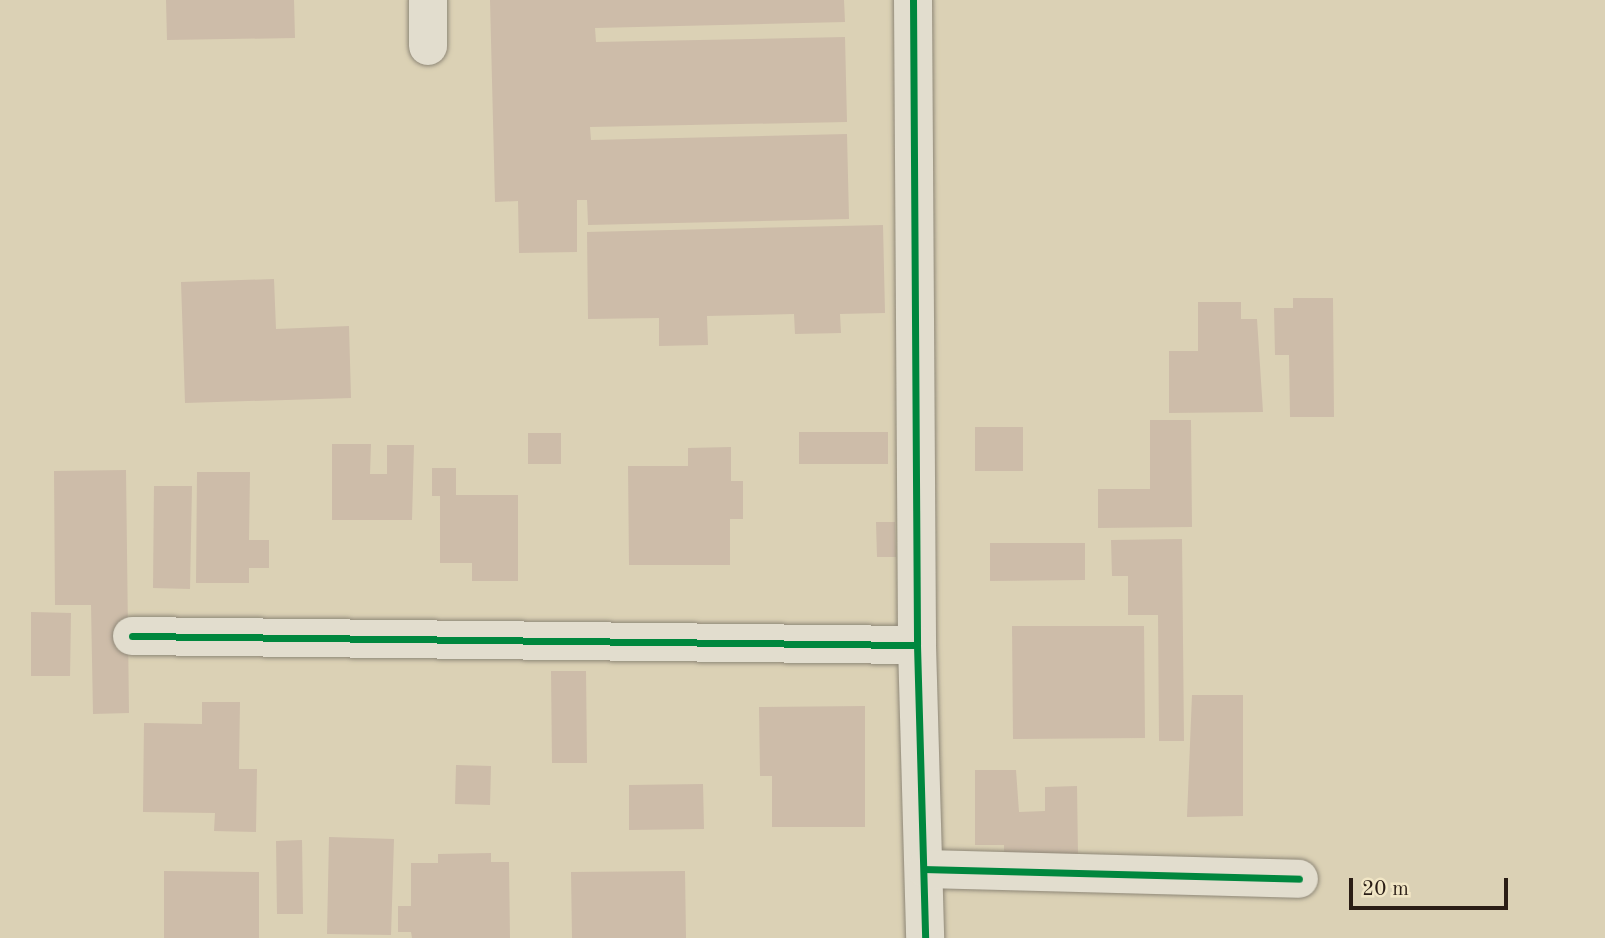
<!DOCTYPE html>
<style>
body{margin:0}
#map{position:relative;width:1605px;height:938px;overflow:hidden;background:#dbd1b5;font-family:"Old Standard TT",serif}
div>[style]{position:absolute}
.building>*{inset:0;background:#cdbca9}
.roads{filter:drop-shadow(0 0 2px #8e8777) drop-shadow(0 0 2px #8e8777)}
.minor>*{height:38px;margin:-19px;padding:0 19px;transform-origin:19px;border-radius:19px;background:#e2ddce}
.cycleway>*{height:7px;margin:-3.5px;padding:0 3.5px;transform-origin:3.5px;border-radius:3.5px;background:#00873e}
span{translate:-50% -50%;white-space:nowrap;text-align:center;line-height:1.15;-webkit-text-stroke:6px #f1e6c5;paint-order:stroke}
.scale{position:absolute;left:1349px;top:878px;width:159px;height:32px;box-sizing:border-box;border:4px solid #2a1d15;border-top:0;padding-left:9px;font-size:21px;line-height:24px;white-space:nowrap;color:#2a1d15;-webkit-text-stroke:5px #f1e6c5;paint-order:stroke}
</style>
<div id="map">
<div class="building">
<div style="clip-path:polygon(166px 0,294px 0,295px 38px,167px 40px)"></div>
<div style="clip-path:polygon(490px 0,844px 0,845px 22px,595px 28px,596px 42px,845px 37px,847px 122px,590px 127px,591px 140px,847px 134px,849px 219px,588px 225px,587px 200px,577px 200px,577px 252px,519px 253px,518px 201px,495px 202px)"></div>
<div style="clip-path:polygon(883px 225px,885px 313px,840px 314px,841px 333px,795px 334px,794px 314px,707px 316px,708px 345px,659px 346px,659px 318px,588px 319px,587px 232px)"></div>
<div style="clip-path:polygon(274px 279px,276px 329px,349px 326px,351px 398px,185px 403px,181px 282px)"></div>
<div style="clip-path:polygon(1293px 298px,1333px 298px,1334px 417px,1290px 417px,1289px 355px,1275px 355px,1274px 308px,1293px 308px)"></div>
<div style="clip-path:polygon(1198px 302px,1241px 302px,1241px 319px,1257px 319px,1263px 412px,1169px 413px,1169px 351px,1198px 351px)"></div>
<div style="clip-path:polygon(1150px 420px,1191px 420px,1192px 527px,1098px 528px,1098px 489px,1150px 489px)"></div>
<div style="clip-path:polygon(975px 427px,1023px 427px,1023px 471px,975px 471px)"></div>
<div style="clip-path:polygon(799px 432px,888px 432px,888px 464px,799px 464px)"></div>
<div style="clip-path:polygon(528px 433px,561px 433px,561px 464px,528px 464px)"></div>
<div style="clip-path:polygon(332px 444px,371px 444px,370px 474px,387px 474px,387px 445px,414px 445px,412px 520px,332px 520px)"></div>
<div style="clip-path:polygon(731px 447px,731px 481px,743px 481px,743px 519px,730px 519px,730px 565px,629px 565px,628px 466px,688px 466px,688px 448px)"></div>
<div style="clip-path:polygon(432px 468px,456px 468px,456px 495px,518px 495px,518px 581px,472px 581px,472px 563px,440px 563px,440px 496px,432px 496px)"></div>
<div style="clip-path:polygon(126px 470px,129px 713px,93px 714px,91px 605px,55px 605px,54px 471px)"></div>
<div style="clip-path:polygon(197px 472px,250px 472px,249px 540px,269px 540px,269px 568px,249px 568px,249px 583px,196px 583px)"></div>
<div style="clip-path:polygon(154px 486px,192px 486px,190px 589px,153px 588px)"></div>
<div style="clip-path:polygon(876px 522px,895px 522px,896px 557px,877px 557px)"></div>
<div style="clip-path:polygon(1182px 539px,1184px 741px,1159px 741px,1158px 615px,1128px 615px,1128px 576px,1112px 576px,1111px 540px)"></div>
<div style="clip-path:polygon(990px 543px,1085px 543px,1085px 580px,990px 581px)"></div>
<div style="clip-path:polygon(31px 612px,71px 613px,70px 676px,31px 676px)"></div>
<div style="clip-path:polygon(1012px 626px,1144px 626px,1145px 738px,1013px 739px)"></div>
<div style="clip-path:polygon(551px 671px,586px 671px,587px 763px,552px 763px)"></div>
<div style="clip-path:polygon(1192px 695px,1243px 695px,1243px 816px,1187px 817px)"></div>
<div style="clip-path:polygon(202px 702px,240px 702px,239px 769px,257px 769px,256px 832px,214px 831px,215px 813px,143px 812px,144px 723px,202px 724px)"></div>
<div style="clip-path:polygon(865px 706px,865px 827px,772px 827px,772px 776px,760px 776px,759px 707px)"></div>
<div style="clip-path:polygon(456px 765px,491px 766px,490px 805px,455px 804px)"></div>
<div style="clip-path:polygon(975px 770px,1016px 770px,1019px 812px,1045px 811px,1045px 787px,1077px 786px,1078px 855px,1004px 856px,1004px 845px,975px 845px)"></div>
<div style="clip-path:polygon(703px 784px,704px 829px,629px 830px,629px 785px)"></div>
<div style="clip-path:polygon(329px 837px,394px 839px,391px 935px,327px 934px)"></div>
<div style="clip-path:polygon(302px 840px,303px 914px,277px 914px,276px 841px)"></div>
<div style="clip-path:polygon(491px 853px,491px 862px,509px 862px,510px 938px,412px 938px,411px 932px,398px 932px,398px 906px,411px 906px,411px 863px,438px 863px,438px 854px)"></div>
<div style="clip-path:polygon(164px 871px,259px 872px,259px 938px,164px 938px)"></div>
<div style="clip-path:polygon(685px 871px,686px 938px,572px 938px,571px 872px)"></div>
</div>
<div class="roads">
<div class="minor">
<div style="left:428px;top:0;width:46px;rotate:90deg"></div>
<div style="left:913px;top:0;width:645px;rotate:89.64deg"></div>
<div style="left:917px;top:645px;width:293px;rotate:88.4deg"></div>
<div style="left:132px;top:636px;width:785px;rotate:0.66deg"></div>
<div style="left:926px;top:869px;width:373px;rotate:1.5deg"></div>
</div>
</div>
<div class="cycleway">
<div style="left:913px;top:0;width:645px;rotate:89.64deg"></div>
<div style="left:917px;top:645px;width:293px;rotate:88.4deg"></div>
<div style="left:132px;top:636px;width:785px;rotate:0.66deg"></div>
<div style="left:926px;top:869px;width:373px;rotate:1.5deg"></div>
</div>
<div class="scale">20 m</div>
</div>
